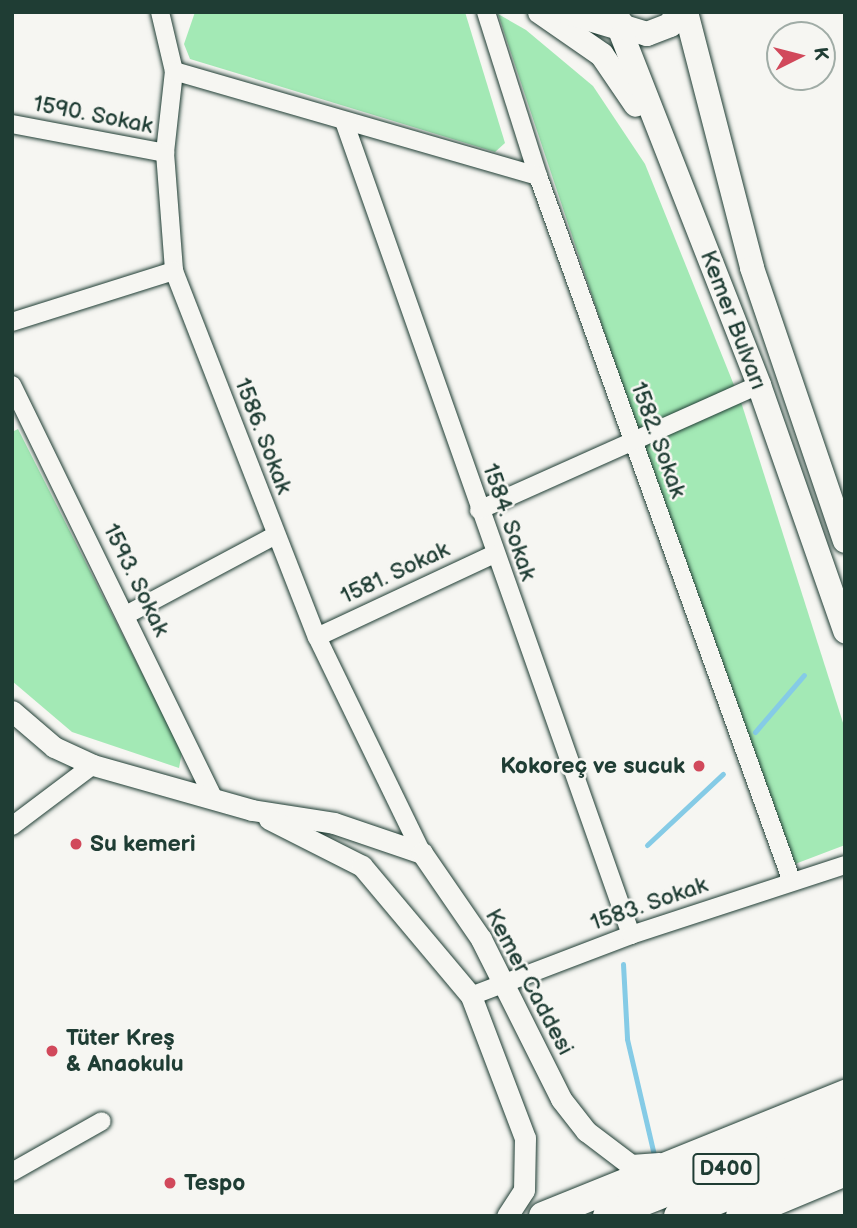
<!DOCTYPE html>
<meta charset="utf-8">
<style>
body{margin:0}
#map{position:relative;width:857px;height:1228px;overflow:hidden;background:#f6f6f2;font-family:"Balsamiq Sans",sans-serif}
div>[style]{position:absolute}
.green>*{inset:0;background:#a3e9b5}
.stream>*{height:5px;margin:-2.5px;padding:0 2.5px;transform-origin:2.5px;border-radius:2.5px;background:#85cbe6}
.roads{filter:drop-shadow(0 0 2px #1f3d34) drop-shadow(0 0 2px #1f3d34)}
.minor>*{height:18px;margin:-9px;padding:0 9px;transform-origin:9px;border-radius:9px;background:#f6f6f2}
.tertiary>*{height:21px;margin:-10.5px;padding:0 10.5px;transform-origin:10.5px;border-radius:10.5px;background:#f6f6f2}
.secondary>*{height:24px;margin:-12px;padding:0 12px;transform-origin:12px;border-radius:12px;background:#f6f6f2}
.trunk>*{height:28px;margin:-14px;padding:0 14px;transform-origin:14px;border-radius:14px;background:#f6f6f2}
.dots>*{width:19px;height:19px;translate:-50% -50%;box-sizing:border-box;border:4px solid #f6f6f2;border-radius:50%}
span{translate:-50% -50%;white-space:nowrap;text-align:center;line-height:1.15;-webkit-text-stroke:5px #f6f6f2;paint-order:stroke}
.shield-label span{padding:2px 5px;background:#f6f6f2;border:2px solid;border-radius:5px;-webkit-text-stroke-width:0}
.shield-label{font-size:21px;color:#1f3d34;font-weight:700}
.street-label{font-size:23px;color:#1f3d34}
.poi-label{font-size:23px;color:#1f3d34;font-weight:700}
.right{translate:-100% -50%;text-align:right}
.left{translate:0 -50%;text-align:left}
.frame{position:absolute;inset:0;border:14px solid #1f3d34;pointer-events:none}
.north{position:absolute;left:766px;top:21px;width:70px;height:70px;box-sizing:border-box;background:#f6f6f2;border:2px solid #a0aca6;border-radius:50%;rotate:84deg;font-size:19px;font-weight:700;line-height:28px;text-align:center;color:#1f3d34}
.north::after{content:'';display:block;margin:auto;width:24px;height:32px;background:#d1495b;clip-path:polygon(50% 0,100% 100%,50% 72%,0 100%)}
</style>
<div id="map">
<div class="green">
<div style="clip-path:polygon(195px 12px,465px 12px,505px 143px,495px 152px,190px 59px,184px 44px)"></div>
<div style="clip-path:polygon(498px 14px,526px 30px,593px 86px,645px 164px,742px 405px,845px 729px,845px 845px,795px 864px,639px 436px)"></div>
<div style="clip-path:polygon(18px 429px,182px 752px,179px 768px,72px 732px,12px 681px,12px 432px)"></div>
</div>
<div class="stream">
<div style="left:755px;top:732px;width:75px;rotate:-49.3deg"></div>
<div style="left:647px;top:845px;width:104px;rotate:-43.1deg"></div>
<div style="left:623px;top:964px;width:75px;rotate:86.9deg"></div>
<div style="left:627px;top:1039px;width:119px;rotate:76.9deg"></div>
</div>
<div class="roads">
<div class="minor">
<div style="left:160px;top:12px;width:61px;rotate:76.7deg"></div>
<div style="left:174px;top:71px;width:82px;rotate:96.3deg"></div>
<div style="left:165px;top:153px;width:118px;rotate:85.6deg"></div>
<div style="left:174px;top:271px;width:393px;rotate:68.7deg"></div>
<div style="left:317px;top:637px;width:240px;rotate:64.1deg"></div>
<div style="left:486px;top:12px;width:172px;rotate:72.4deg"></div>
<div style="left:538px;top:176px;width:750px;rotate:70.21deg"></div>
<div style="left:174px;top:71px;width:379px;rotate:16.1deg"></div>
<div style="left:12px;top:124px;width:156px;rotate:10.7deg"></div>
<div style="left:345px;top:124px;width:860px;rotate:70.57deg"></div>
<div style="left:12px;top:322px;width:170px;rotate:-17.5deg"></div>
<div style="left:12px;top:385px;width:459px;rotate:64deg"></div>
<div style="left:479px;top:510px;width:307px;rotate:-24.1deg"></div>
<div style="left:126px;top:615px;width:168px;rotate:-28.1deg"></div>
<div style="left:317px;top:637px;width:195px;rotate:-25.1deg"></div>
<div style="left:12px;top:826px;width:101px;rotate:-37deg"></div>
<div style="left:471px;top:996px;width:171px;rotate:-20.9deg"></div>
<div style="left:631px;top:935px;width:225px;rotate:-18.1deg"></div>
<div style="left:12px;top:1172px;width:103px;rotate:-29.5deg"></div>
</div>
<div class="tertiary">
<div style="left:12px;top:711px;width:55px;rotate:40.6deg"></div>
<div style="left:54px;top:747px;width:43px;rotate:24.8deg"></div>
<div style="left:93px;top:765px;width:165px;rotate:15.8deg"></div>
<div style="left:252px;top:810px;width:83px;rotate:9deg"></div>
<div style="left:334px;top:823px;width:93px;rotate:18.8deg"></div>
<div style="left:422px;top:853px;width:104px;rotate:55.5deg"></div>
<div style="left:481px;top:939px;width:179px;rotate:63.4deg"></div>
<div style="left:561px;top:1099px;width:41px;rotate:52deg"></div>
<div style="left:586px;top:1131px;width:56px;rotate:37.1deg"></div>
<div style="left:631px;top:1165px;width:28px;rotate:-4deg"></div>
<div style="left:269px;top:819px;width:104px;rotate:26.8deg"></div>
<div style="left:362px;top:866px;width:170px;rotate:50deg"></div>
<div style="left:471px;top:996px;width:152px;rotate:69.2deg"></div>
<div style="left:525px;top:1138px;width:52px;rotate:91.1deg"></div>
<div style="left:524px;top:1190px;width:31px;rotate:123deg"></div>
</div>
<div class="secondary">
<div style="left:540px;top:12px;width:75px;rotate:34.7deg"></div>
<div style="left:602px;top:55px;width:60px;rotate:55.8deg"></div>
<div style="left:566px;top:12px;width:66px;rotate:16.8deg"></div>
<div style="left:613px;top:12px;width:401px;rotate:68.6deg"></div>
<div style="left:759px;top:385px;width:261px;rotate:70.7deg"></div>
<div style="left:613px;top:12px;width:19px;rotate:54deg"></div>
<div style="left:624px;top:27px;width:24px;rotate:17deg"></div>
<div style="left:647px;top:34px;width:25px;rotate:-21deg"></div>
<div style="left:670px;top:25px;width:15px;rotate:-58deg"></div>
<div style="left:686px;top:12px;width:264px;rotate:75.5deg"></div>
<div style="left:752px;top:268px;width:288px;rotate:71.2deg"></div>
</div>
<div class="trunk">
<div style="left:543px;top:1216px;width:326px;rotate:-22deg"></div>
<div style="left:607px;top:1216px;width:256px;rotate:-21.6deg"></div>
<div style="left:678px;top:1216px;width:180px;rotate:-21.6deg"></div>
<div style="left:740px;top:1216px;width:114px;rotate:-22.7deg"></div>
</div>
</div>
<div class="dots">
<div style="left:699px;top:766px;background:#d1495b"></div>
<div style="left:76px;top:844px;background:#d1495b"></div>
<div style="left:52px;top:1051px;background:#d1495b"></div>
<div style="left:170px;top:1183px;background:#d1495b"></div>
</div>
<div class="shield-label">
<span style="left:726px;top:1169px">D400</span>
</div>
<div class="street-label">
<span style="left:93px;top:115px;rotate:11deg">1590. Sokak</span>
<span style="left:733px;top:320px;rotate:69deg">Kemer Bulvarı</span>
<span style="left:263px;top:436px;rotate:69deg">1586. Sokak</span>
<span style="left:658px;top:440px;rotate:70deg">1582. Sokak</span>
<span style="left:509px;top:522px;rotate:71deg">1584. Sokak</span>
<span style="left:395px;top:573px;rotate:-25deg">1581. Sokak</span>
<span style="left:136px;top:580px;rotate:64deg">1593. Sokak</span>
<span style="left:649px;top:904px;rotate:-19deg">1583. Sokak</span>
<span style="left:529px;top:982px;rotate:62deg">Kemer Caddesi</span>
</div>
<div class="poi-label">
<span class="right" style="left:685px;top:766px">Kokoreç ve sucuk</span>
<span class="left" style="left:90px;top:844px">Su kemeri</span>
<span class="left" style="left:66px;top:1051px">Tüter Kreş<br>&amp; Anaokulu</span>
<span class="left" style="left:184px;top:1183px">Tespo</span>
</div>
<div class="frame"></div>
<div class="north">K</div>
</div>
